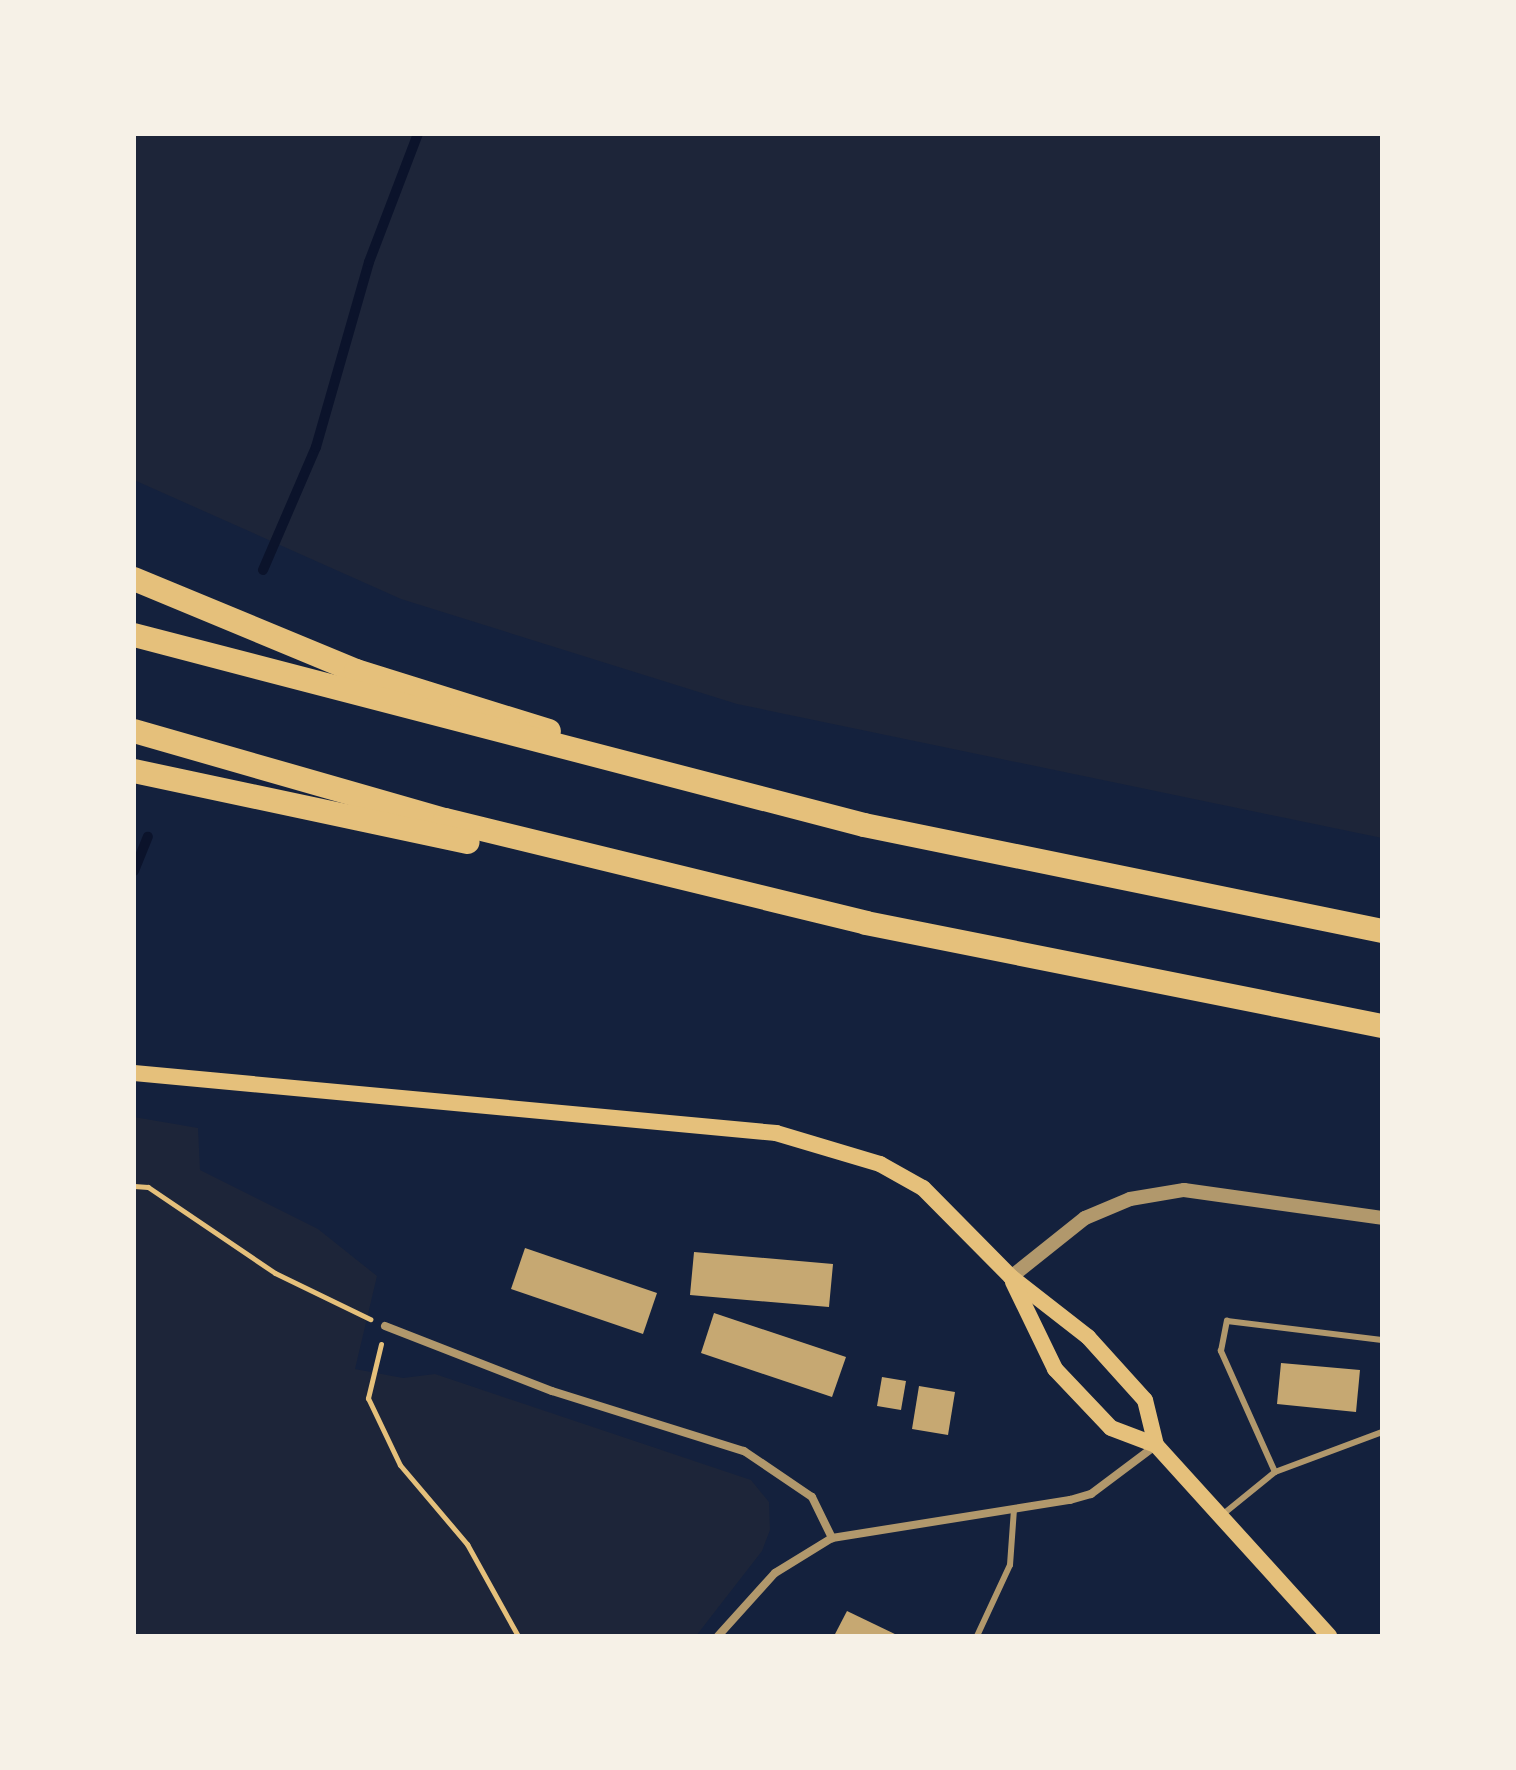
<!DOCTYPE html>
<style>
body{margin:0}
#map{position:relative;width:1516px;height:1770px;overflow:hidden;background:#14213d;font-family:"Nunito Sans",sans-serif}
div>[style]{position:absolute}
.green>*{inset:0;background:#1d2539}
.stream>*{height:10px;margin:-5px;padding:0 5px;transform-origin:5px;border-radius:5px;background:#0b132b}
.building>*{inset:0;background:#c6a872}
.path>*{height:5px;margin:-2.5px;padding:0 2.5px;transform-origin:2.5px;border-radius:2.5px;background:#e5c07b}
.service>*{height:6px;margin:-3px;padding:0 3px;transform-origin:3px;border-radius:3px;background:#b1986c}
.minor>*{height:8px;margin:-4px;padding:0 4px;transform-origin:4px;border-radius:4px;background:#b1986c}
.tertiary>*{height:14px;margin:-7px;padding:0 7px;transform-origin:7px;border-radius:7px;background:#b1986c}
.secondary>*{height:16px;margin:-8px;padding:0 8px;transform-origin:8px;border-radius:8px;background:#e5c07b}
.motorway>*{height:24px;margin:-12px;padding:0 12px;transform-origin:12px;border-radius:12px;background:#e5c07b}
span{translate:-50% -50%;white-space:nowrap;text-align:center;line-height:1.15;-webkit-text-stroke:8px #f6f1e7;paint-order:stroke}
.frame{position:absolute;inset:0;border:136px solid #f6f1e7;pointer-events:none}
</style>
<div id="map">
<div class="green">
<div style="clip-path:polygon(134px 134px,1382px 134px,1382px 838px,737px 704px,401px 599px,134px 480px)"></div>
<div style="clip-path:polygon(134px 1117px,198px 1128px,200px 1170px,318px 1229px,377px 1276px,355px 1369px,403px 1378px,435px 1374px,751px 1480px,769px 1502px,770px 1530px,762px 1551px,696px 1636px,134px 1636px)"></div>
</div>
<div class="stream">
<div style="left:263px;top:570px;width:134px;rotate:-66.7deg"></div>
<div style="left:316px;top:447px;width:192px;rotate:-74deg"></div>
<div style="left:369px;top:262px;width:137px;rotate:-69.1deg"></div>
<div style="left:134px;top:871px;width:37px;rotate:-68deg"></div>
</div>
<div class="building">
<div style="clip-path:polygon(525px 1248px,657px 1293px,643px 1334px,511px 1289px)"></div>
<div style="clip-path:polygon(694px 1252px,833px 1264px,829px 1307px,690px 1295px)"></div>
<div style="clip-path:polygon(714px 1313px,846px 1357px,832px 1397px,701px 1353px)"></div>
<div style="clip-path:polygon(1281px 1363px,1360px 1370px,1356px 1412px,1277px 1404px)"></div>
<div style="clip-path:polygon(882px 1377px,906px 1381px,901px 1410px,877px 1406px)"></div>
<div style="clip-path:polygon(919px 1386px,955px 1392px,948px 1435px,912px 1429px)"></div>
<div style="clip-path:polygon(847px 1611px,899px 1636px,834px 1636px)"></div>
</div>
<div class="path">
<div style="left:134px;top:1186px;width:14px;rotate:4deg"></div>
<div style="left:148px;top:1187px;width:153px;rotate:34.1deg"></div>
<div style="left:275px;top:1273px;width:106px;rotate:25.8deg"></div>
<div style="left:381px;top:1344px;width:56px;rotate:103.5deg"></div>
<div style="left:368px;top:1398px;width:74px;rotate:64.5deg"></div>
<div style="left:400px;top:1465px;width:104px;rotate:49.7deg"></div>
<div style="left:467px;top:1544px;width:105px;rotate:61deg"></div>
</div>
<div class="service">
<div style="left:1275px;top:1472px;width:133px;rotate:-114.1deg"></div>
<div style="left:1221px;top:1351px;width:31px;rotate:-79deg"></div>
<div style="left:1227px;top:1321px;width:156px;rotate:7deg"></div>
<div style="left:1222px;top:1515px;width:68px;rotate:-39.1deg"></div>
<div style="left:1275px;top:1472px;width:114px;rotate:-20.5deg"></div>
<div style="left:977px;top:1636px;width:78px;rotate:-65.1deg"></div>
<div style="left:1010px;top:1565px;width:56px;rotate:-85.9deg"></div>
</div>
<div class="minor">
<div style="left:385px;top:1326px;width:179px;rotate:21.3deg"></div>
<div style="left:552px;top:1391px;width:201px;rotate:17.4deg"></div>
<div style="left:744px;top:1451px;width:82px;rotate:34.1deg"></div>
<div style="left:812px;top:1497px;width:46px;rotate:64deg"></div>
<div style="left:832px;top:1538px;width:241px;rotate:-9.1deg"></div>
<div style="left:1070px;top:1500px;width:22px;rotate:-16deg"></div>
<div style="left:1091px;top:1494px;width:80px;rotate:-36.9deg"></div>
<div style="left:718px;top:1636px;width:85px;rotate:-47.9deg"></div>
<div style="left:775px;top:1573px;width:67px;rotate:-31.6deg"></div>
</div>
<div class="tertiary">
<div style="left:1011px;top:1277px;width:95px;rotate:-38.6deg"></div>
<div style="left:1085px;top:1218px;width:49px;rotate:-22.9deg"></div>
<div style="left:1130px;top:1199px;width:55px;rotate:-9.5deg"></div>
<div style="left:1184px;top:1190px;width:200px;rotate:8deg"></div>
</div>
<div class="secondary">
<div style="left:134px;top:1073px;width:645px;rotate:5.34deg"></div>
<div style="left:776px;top:1133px;width:109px;rotate:16.6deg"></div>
<div style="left:880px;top:1164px;width:49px;rotate:29.2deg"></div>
<div style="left:923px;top:1188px;width:125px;rotate:45.3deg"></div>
<div style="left:1011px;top:1277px;width:98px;rotate:37.9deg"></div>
<div style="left:1088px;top:1337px;width:85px;rotate:47.9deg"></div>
<div style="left:1145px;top:1400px;width:46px;rotate:76.3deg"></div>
<div style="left:1156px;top:1445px;width:258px;rotate:47.8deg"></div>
<div style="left:1013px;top:1282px;width:97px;rotate:64.2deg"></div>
<div style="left:1055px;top:1369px;width:81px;rotate:46.5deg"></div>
<div style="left:1111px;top:1428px;width:48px;rotate:20.7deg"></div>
</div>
<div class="motorway">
<div style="left:134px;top:579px;width:240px;rotate:22.5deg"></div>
<div style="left:356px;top:671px;width:202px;rotate:17.3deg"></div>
<div style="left:134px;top:635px;width:754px;rotate:14.59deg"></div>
<div style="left:864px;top:825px;width:529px;rotate:11.56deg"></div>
<div style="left:134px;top:731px;width:323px;rotate:16deg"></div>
<div style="left:445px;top:820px;width:433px;rotate:13.7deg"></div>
<div style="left:866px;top:923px;width:526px;rotate:11.29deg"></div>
<div style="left:134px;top:771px;width:341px;rotate:12deg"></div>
</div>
<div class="frame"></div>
</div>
